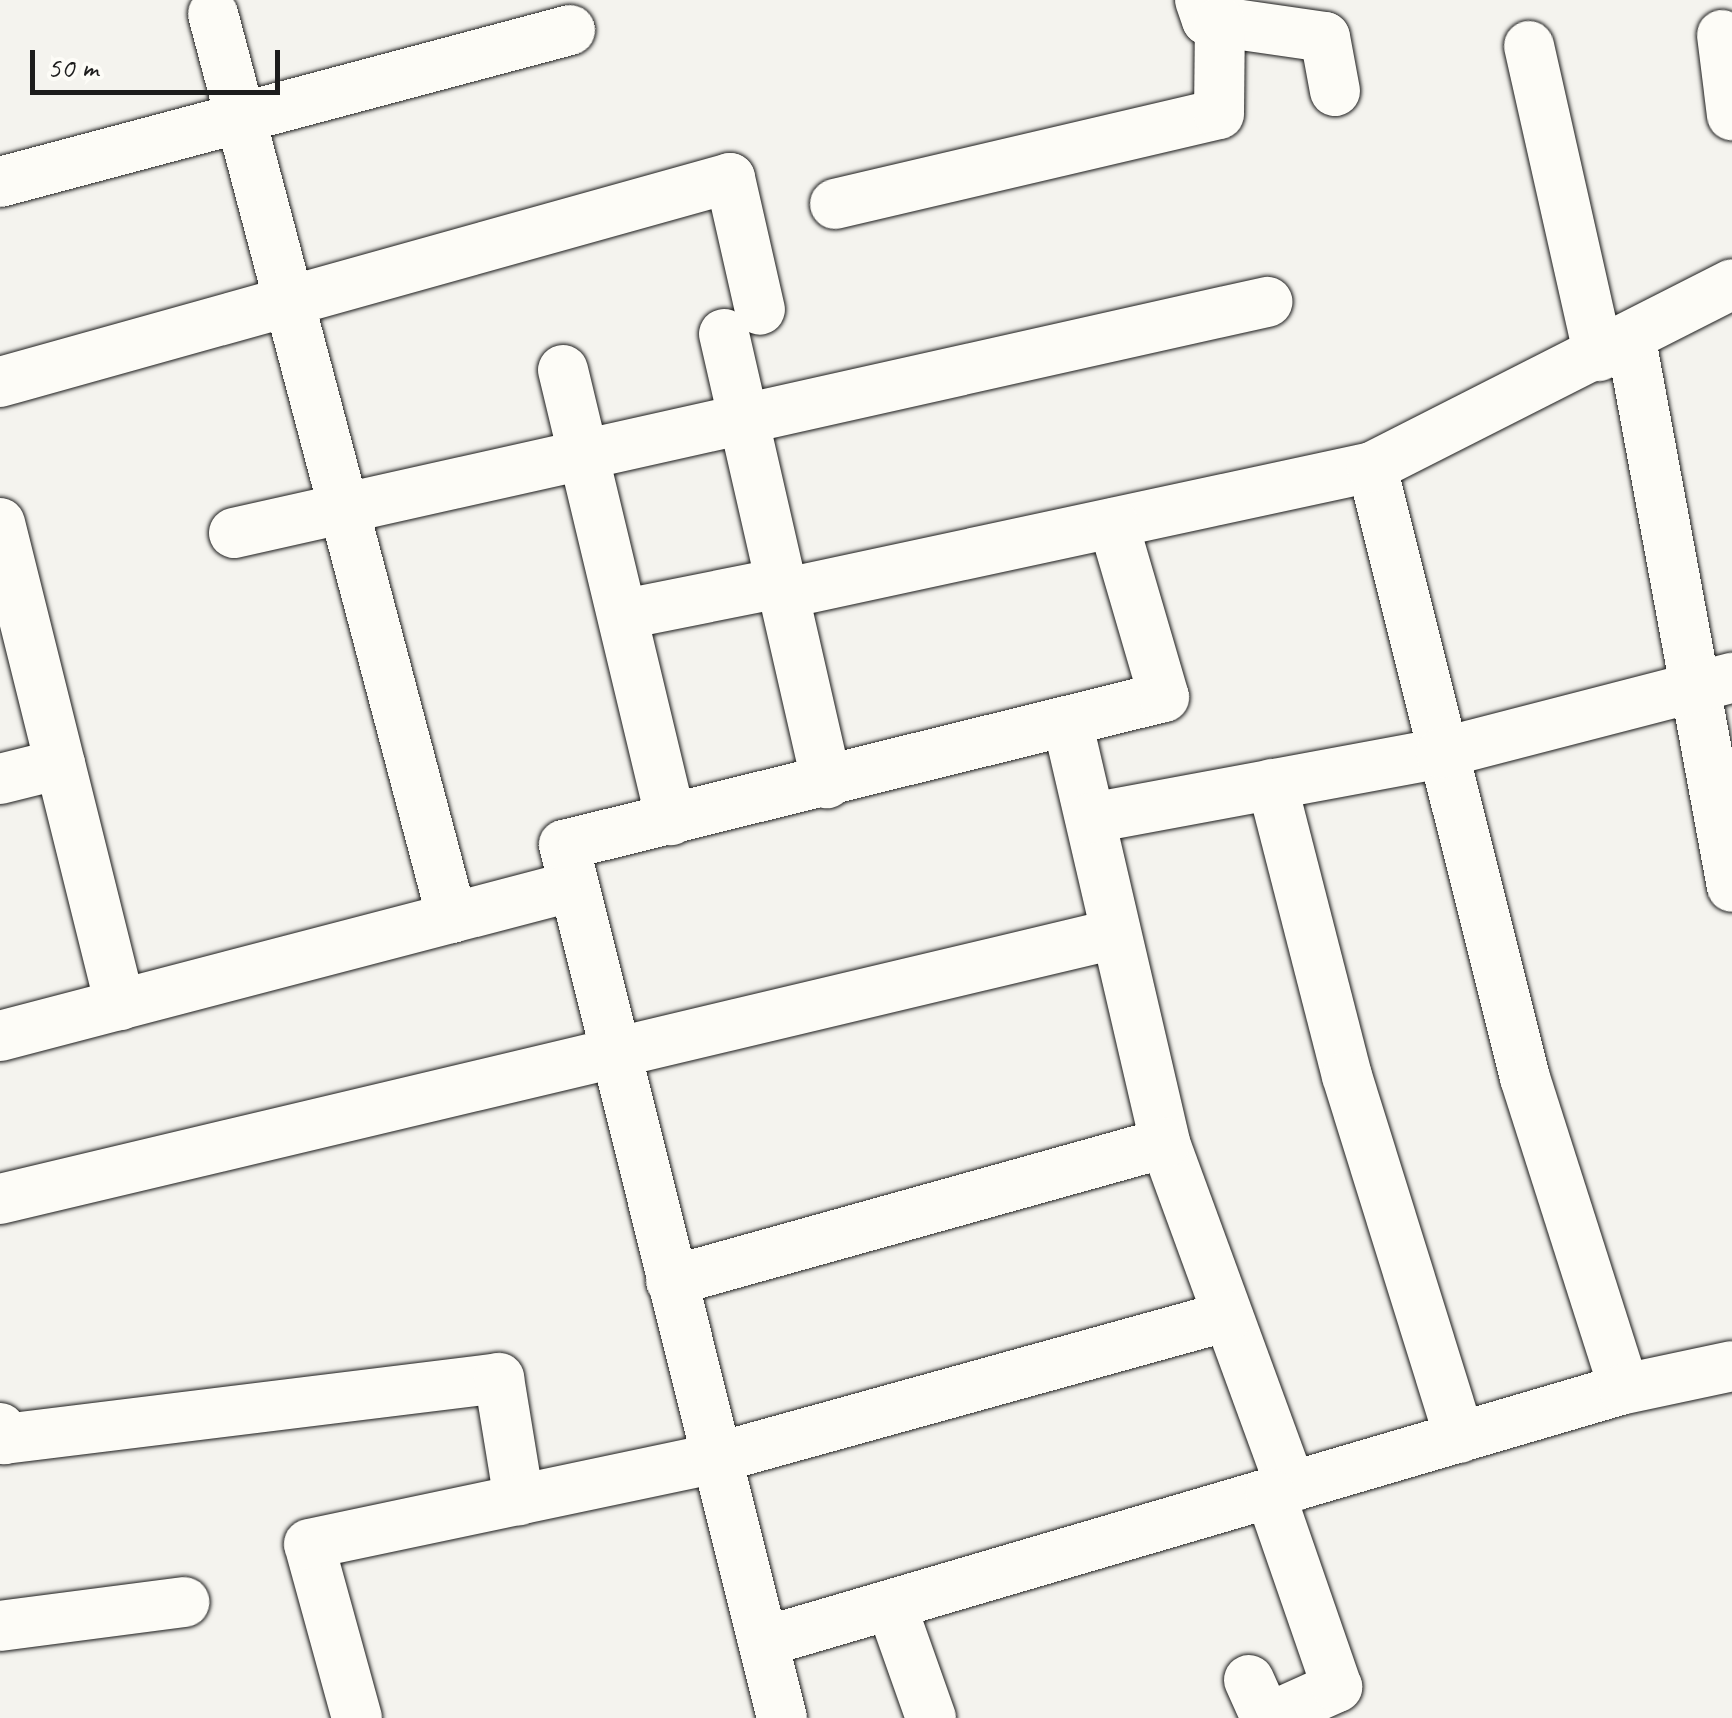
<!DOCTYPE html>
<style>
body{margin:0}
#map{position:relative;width:1732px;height:1718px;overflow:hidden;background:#f4f3ee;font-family:Caveat,sans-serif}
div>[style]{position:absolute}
.roads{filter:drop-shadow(0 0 2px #1c1c1c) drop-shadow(0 0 2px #1c1c1c)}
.minor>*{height:50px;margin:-25px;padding:0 25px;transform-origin:25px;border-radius:25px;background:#fdfcf7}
span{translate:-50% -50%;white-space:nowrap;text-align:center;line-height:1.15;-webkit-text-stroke:8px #fdfcf7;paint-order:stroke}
.scale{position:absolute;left:30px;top:50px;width:250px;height:45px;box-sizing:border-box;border:5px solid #1c1c1c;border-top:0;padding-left:12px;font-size:30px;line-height:35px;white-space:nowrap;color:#1c1c1c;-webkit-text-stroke:8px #fdfcf7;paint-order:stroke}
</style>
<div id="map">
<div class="roads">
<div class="minor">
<div style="left:1200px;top:0;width:21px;rotate:71deg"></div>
<div style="left:1207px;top:20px;width:119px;rotate:8.2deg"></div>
<div style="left:1325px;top:37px;width:55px;rotate:79.5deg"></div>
<div style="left:213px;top:14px;width:935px;rotate:75.19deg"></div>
<div style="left:1722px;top:35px;width:81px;rotate:82.9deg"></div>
<div style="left:1529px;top:46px;width:318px;rotate:77.3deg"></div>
<div style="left:0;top:182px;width:590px;rotate:-14.93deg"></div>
<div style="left:835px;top:204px;width:394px;rotate:-13.2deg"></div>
<div style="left:1219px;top:114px;width:92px;rotate:-89.4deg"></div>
<div style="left:724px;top:334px;width:461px;rotate:77.1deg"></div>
<div style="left:1631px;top:340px;width:556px;rotate:79.54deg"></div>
<div style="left:563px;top:370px;width:463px;rotate:76.5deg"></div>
<div style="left:0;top:382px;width:758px;rotate:-15.61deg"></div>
<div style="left:730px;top:178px;width:135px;rotate:77.2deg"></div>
<div style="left:1372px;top:467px;width:630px;rotate:75.94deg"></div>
<div style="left:1525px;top:1078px;width:326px;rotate:72.3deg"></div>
<div style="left:0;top:523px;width:497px;rotate:76deg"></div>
<div style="left:234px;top:533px;width:1059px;rotate:-12.61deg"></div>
<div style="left:782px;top:594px;width:604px;rotate:-12.15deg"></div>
<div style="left:1372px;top:467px;width:404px;rotate:-26.9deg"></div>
<div style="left:625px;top:614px;width:158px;rotate:-11.3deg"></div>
<div style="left:1068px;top:725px;width:429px;rotate:76.9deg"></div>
<div style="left:1165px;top:1143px;width:367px;rotate:69.9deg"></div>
<div style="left:0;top:779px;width:62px;rotate:-14deg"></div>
<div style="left:1272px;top:784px;width:301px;rotate:75.6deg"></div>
<div style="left:1347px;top:1076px;width:379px;rotate:72.7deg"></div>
<div style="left:1091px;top:818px;width:356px;rotate:-10.5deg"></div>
<div style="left:1441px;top:753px;width:301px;rotate:-14.5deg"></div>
<div style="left:0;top:1036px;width:593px;rotate:-14.65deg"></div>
<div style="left:0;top:1199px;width:1142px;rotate:-13.37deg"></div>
<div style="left:671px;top:1281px;width:513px;rotate:-15.61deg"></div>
<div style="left:0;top:1428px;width:12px;rotate:70deg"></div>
<div style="left:4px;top:1439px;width:499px;rotate:-7deg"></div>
<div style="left:499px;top:1378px;width:124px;rotate:80.7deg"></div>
<div style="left:891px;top:1605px;width:120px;rotate:70.5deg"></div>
<div style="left:0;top:1626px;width:186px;rotate:-7.4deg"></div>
<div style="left:763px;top:1642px;width:897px;rotate:-16.38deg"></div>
<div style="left:1624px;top:1389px;width:110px;rotate:-12deg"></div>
<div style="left:1249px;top:1680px;width:42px;rotate:65.9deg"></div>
<div style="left:357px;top:1718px;width:180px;rotate:-105.4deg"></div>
<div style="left:309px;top:1544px;width:416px;rotate:-11.9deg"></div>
<div style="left:716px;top:1458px;width:531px;rotate:-15.5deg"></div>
<div style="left:782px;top:1718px;width:900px;rotate:-104.02deg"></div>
<div style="left:564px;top:845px;width:618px;rotate:-13.86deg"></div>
<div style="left:1164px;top:697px;width:181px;rotate:-106.3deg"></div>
<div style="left:1268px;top:1718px;width:76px;rotate:-24.2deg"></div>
<div style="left:1337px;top:1687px;width:204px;rotate:-109.1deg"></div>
</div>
</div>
<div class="scale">50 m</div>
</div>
